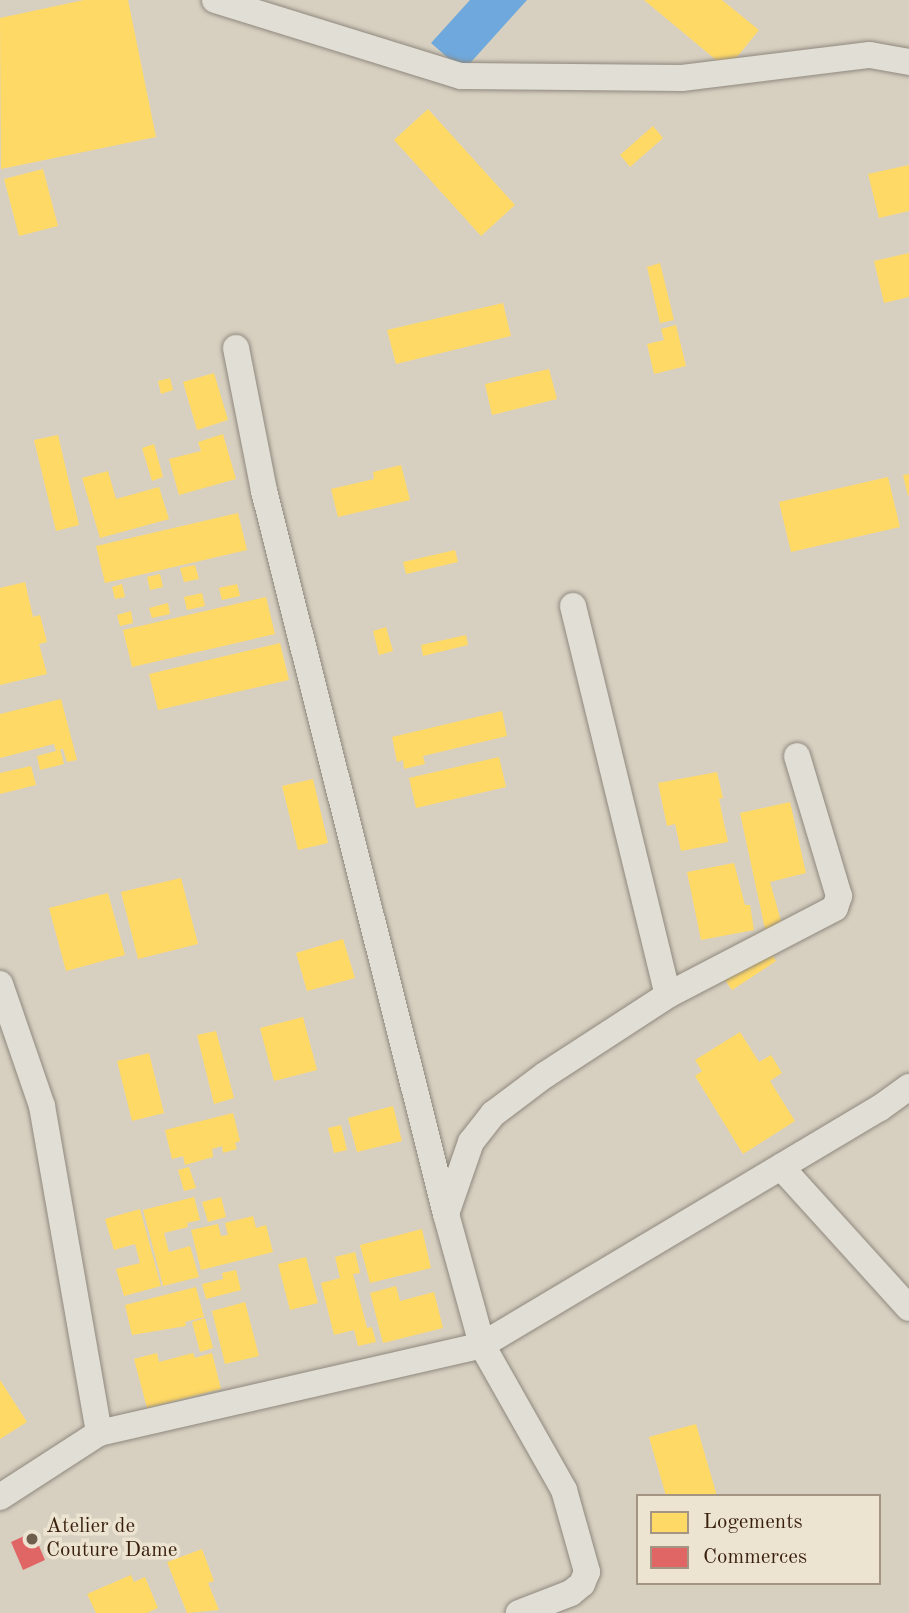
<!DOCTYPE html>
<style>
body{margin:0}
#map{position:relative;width:909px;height:1613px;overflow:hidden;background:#d7d0c1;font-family:"Old Standard TT",serif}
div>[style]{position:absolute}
.homes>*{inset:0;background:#ffd966}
.shops>*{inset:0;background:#e06666}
.schools>*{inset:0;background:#6fa8dc}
.roads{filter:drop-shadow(0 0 2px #8f887d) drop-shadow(0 0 2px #8f887d)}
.minor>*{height:26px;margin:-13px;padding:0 13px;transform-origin:13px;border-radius:13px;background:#e1ded5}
.dots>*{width:19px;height:19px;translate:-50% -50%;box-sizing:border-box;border:4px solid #ece3d0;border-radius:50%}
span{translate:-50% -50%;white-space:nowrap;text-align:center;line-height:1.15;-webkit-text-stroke:7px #ece3d0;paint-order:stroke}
.poi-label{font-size:21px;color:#38200d}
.left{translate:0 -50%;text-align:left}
.legend{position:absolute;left:636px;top:1494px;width:245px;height:91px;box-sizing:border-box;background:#ece3d0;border:2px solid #a49582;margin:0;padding:9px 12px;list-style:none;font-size:21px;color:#38200d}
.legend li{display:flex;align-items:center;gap:14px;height:35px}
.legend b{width:35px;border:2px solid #a49582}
</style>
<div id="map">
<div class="homes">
<div style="clip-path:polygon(84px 0,128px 0,156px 137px,1px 169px,0 18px)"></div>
<div style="clip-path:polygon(644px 0,722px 0,759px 30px,727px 69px)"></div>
<div style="clip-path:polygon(428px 109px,515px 205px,481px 236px,394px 140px)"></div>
<div style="clip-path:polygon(653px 126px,663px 138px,630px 167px,620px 155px)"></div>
<div style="clip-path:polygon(909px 165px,909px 211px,879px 218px,868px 174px)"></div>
<div style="clip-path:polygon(43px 169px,58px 226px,19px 236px,4px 179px)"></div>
<div style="clip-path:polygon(909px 253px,909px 297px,884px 303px,874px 261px)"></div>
<div style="clip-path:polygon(660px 263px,674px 320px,660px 323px,647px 267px)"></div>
<div style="clip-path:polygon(503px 303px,511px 336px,396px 364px,387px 330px)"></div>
<div style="clip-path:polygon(676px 325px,686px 366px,654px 374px,647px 344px,664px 340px,661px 329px)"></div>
<div style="clip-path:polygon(549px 369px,557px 399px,492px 415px,485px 384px)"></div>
<div style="clip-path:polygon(214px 373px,228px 420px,197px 430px,183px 382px)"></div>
<div style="clip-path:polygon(170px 378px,173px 390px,161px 394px,158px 381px)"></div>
<div style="clip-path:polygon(223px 434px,236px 479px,179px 495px,169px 459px,201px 451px,198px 442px)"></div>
<div style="clip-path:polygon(58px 435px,79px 525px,56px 531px,34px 440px)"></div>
<div style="clip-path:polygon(154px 444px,163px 477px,152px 481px,142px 448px)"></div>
<div style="clip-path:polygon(401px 465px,410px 500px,338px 517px,331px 489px,374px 479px,373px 472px)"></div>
<div style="clip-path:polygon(108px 471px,116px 499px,159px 487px,169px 519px,100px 538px,82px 478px)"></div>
<div style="clip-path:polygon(909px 474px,909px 495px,908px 496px,903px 475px)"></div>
<div style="clip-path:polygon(888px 477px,900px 527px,791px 552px,779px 502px)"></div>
<div style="clip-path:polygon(238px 513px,247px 550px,105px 583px,96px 546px)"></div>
<div style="clip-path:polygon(455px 550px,458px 562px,406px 574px,403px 562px)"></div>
<div style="clip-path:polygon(195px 565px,199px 579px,184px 582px,180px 568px)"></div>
<div style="clip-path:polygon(160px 574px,163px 587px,150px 590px,147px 577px)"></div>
<div style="clip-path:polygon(25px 582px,33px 617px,40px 615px,47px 642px,39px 644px,47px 674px,0 685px,0 588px)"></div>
<div style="clip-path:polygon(122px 584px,125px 597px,115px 599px,112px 587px)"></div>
<div style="clip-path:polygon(237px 584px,240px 596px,222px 600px,219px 588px)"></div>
<div style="clip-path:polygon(202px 593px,205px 606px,187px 610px,184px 597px)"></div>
<div style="clip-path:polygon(266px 597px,275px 634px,132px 667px,123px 630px)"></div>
<div style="clip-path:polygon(168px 603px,170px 614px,152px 618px,149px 608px)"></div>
<div style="clip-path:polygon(131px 611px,133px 623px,120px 626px,117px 615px)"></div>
<div style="clip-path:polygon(386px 627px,393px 651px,379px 655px,373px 631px)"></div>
<div style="clip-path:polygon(466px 635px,468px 645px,423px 656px,421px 645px)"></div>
<div style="clip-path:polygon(280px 643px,289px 680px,158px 710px,149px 674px)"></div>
<div style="clip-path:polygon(61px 699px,77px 760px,67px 762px,63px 749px,60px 749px,64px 764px,40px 770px,37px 756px,56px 751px,54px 744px,0 758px,0 714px)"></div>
<div style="clip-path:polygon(502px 711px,507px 736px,423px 756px,425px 764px,404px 769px,403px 760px,397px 762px,392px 737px)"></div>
<div style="clip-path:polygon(499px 757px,506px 787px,416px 808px,409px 778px)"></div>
<div style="clip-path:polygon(31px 766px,36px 785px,0 794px,0 773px)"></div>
<div style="clip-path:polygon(717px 772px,723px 798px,719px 799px,728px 842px,681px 851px,675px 824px,667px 826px,658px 783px)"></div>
<div style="clip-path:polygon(313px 779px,328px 843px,298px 850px,282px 786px)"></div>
<div style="clip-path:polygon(790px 802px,806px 873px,770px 882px,783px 928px,765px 929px,740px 813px)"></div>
<div style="clip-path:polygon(734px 863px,745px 905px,750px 905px,754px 930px,701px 940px,687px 872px)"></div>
<div style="clip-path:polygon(181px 878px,198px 944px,138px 959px,121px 892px)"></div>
<div style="clip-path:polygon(108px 893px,125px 955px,66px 971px,49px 908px)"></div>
<div style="clip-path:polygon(343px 939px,355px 978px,307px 991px,296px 953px)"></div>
<div style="clip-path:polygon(768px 948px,776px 961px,732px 990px,723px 977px)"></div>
<div style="clip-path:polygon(303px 1017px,317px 1070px,274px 1081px,260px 1028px)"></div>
<div style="clip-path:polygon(216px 1031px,234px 1098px,214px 1104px,197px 1035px)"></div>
<div style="clip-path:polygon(740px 1032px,759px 1062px,771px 1055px,782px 1073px,770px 1081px,795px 1121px,743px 1154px,695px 1076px,702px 1071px,695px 1060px)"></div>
<div style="clip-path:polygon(149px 1053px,164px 1113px,132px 1121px,117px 1061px)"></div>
<div style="clip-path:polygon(393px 1106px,402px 1141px,357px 1152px,348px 1118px)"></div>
<div style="clip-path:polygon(233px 1113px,240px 1141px,235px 1143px,237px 1149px,223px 1153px,222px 1146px,212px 1149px,213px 1157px,185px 1165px,183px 1156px,172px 1159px,165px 1130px)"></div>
<div style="clip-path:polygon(341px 1125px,347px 1150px,334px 1153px,328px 1128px)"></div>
<div style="clip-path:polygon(189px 1167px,196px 1188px,184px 1191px,178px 1170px)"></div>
<div style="clip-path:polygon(194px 1197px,200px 1220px,187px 1223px,188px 1227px,164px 1233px,169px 1252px,190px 1246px,199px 1277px,163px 1286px,143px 1210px)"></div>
<div style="clip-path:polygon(221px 1197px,226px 1217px,208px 1222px,202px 1202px)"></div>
<div style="clip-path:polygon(140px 1209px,161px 1286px,124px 1296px,116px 1269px,140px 1263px,135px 1244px,114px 1250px,105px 1219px)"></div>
<div style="clip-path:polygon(253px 1216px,256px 1228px,266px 1225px,273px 1252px,201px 1270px,191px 1230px,218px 1224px,221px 1236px,228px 1235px,225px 1223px)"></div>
<div style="clip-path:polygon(422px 1229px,431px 1268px,370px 1283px,360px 1245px)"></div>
<div style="clip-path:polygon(355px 1252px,360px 1273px,353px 1274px,367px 1328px,372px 1327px,376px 1342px,358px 1346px,354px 1330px,334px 1335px,321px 1283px,340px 1278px,335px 1257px)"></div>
<div style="clip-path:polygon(306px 1257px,318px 1303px,290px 1310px,278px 1264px)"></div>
<div style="clip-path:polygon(236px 1270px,241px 1290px,206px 1299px,202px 1284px,223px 1279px,222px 1273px)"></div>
<div style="clip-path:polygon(396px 1286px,400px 1301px,434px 1292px,443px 1328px,383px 1343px,370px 1293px)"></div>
<div style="clip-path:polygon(196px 1287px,204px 1317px,185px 1322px,186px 1326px,132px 1335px,125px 1305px)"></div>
<div style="clip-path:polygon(245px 1302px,259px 1356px,225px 1364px,212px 1311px)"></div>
<div style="clip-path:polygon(205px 1318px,213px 1348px,200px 1352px,192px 1322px)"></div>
<div style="clip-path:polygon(157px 1353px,159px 1362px,193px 1353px,195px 1358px,212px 1353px,221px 1389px,147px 1408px,134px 1359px)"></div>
<div style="clip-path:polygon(0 1380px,27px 1422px,0 1439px)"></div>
<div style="clip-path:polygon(696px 1424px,717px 1496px,666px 1496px,649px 1437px)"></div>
<div style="clip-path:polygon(202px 1549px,214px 1581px,208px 1583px,219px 1610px,187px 1613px,167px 1562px)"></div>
<div style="clip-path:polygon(131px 1575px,134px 1582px,145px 1577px,158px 1608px,147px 1613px,96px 1613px,87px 1594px)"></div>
</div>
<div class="shops">
<div style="clip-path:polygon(33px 1532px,45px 1560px,23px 1570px,11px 1542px)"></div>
</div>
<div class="schools">
<div style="clip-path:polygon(470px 0,527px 0,463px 71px,431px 43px)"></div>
</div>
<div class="roads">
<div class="minor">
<div style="left:215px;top:0;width:257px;rotate:17.2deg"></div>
<div style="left:461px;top:76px;width:221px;rotate:0.5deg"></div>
<div style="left:682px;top:78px;width:189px;rotate:-7deg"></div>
<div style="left:870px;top:55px;width:40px;rotate:10deg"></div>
<div style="left:236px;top:348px;width:146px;rotate:78.9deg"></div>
<div style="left:264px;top:491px;width:746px;rotate:75.87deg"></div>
<div style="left:446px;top:1214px;width:136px;rotate:74.6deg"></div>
<div style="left:482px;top:1345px;width:167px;rotate:60.5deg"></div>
<div style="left:564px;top:1490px;width:85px;rotate:74.3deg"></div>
<div style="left:587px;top:1572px;width:13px;rotate:113deg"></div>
<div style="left:582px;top:1584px;width:14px;rotate:141deg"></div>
<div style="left:571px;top:1593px;width:56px;rotate:159deg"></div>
<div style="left:573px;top:606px;width:400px;rotate:76.3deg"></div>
<div style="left:0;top:984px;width:129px;rotate:71deg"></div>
<div style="left:42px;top:1106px;width:332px;rotate:80.1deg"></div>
<div style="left:781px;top:1167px;width:190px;rotate:47.8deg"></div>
<div style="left:446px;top:1214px;width:76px;rotate:-70.9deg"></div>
<div style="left:471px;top:1142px;width:36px;rotate:-52deg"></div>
<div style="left:493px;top:1114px;width:65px;rotate:-36.9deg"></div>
<div style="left:545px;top:1075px;width:147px;rotate:-33deg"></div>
<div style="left:668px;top:995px;width:188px;rotate:-27.5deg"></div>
<div style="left:835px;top:908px;width:13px;rotate:-72deg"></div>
<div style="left:839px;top:896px;width:146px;rotate:-106.7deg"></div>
<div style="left:0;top:1497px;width:118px;rotate:-32.9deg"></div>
<div style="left:99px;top:1433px;width:393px;rotate:-12.9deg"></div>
<div style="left:482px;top:1345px;width:463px;rotate:-30.8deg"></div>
<div style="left:880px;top:1108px;width:36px;rotate:-36deg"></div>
</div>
</div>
<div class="dots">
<div style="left:32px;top:1539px;background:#705e4c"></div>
</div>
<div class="poi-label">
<span class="left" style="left:46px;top:1539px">Atelier de<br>Couture Dame</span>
</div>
<ul class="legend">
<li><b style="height:19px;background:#ffd966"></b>Logements</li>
<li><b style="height:19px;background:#e06666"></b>Commerces</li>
</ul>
</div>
